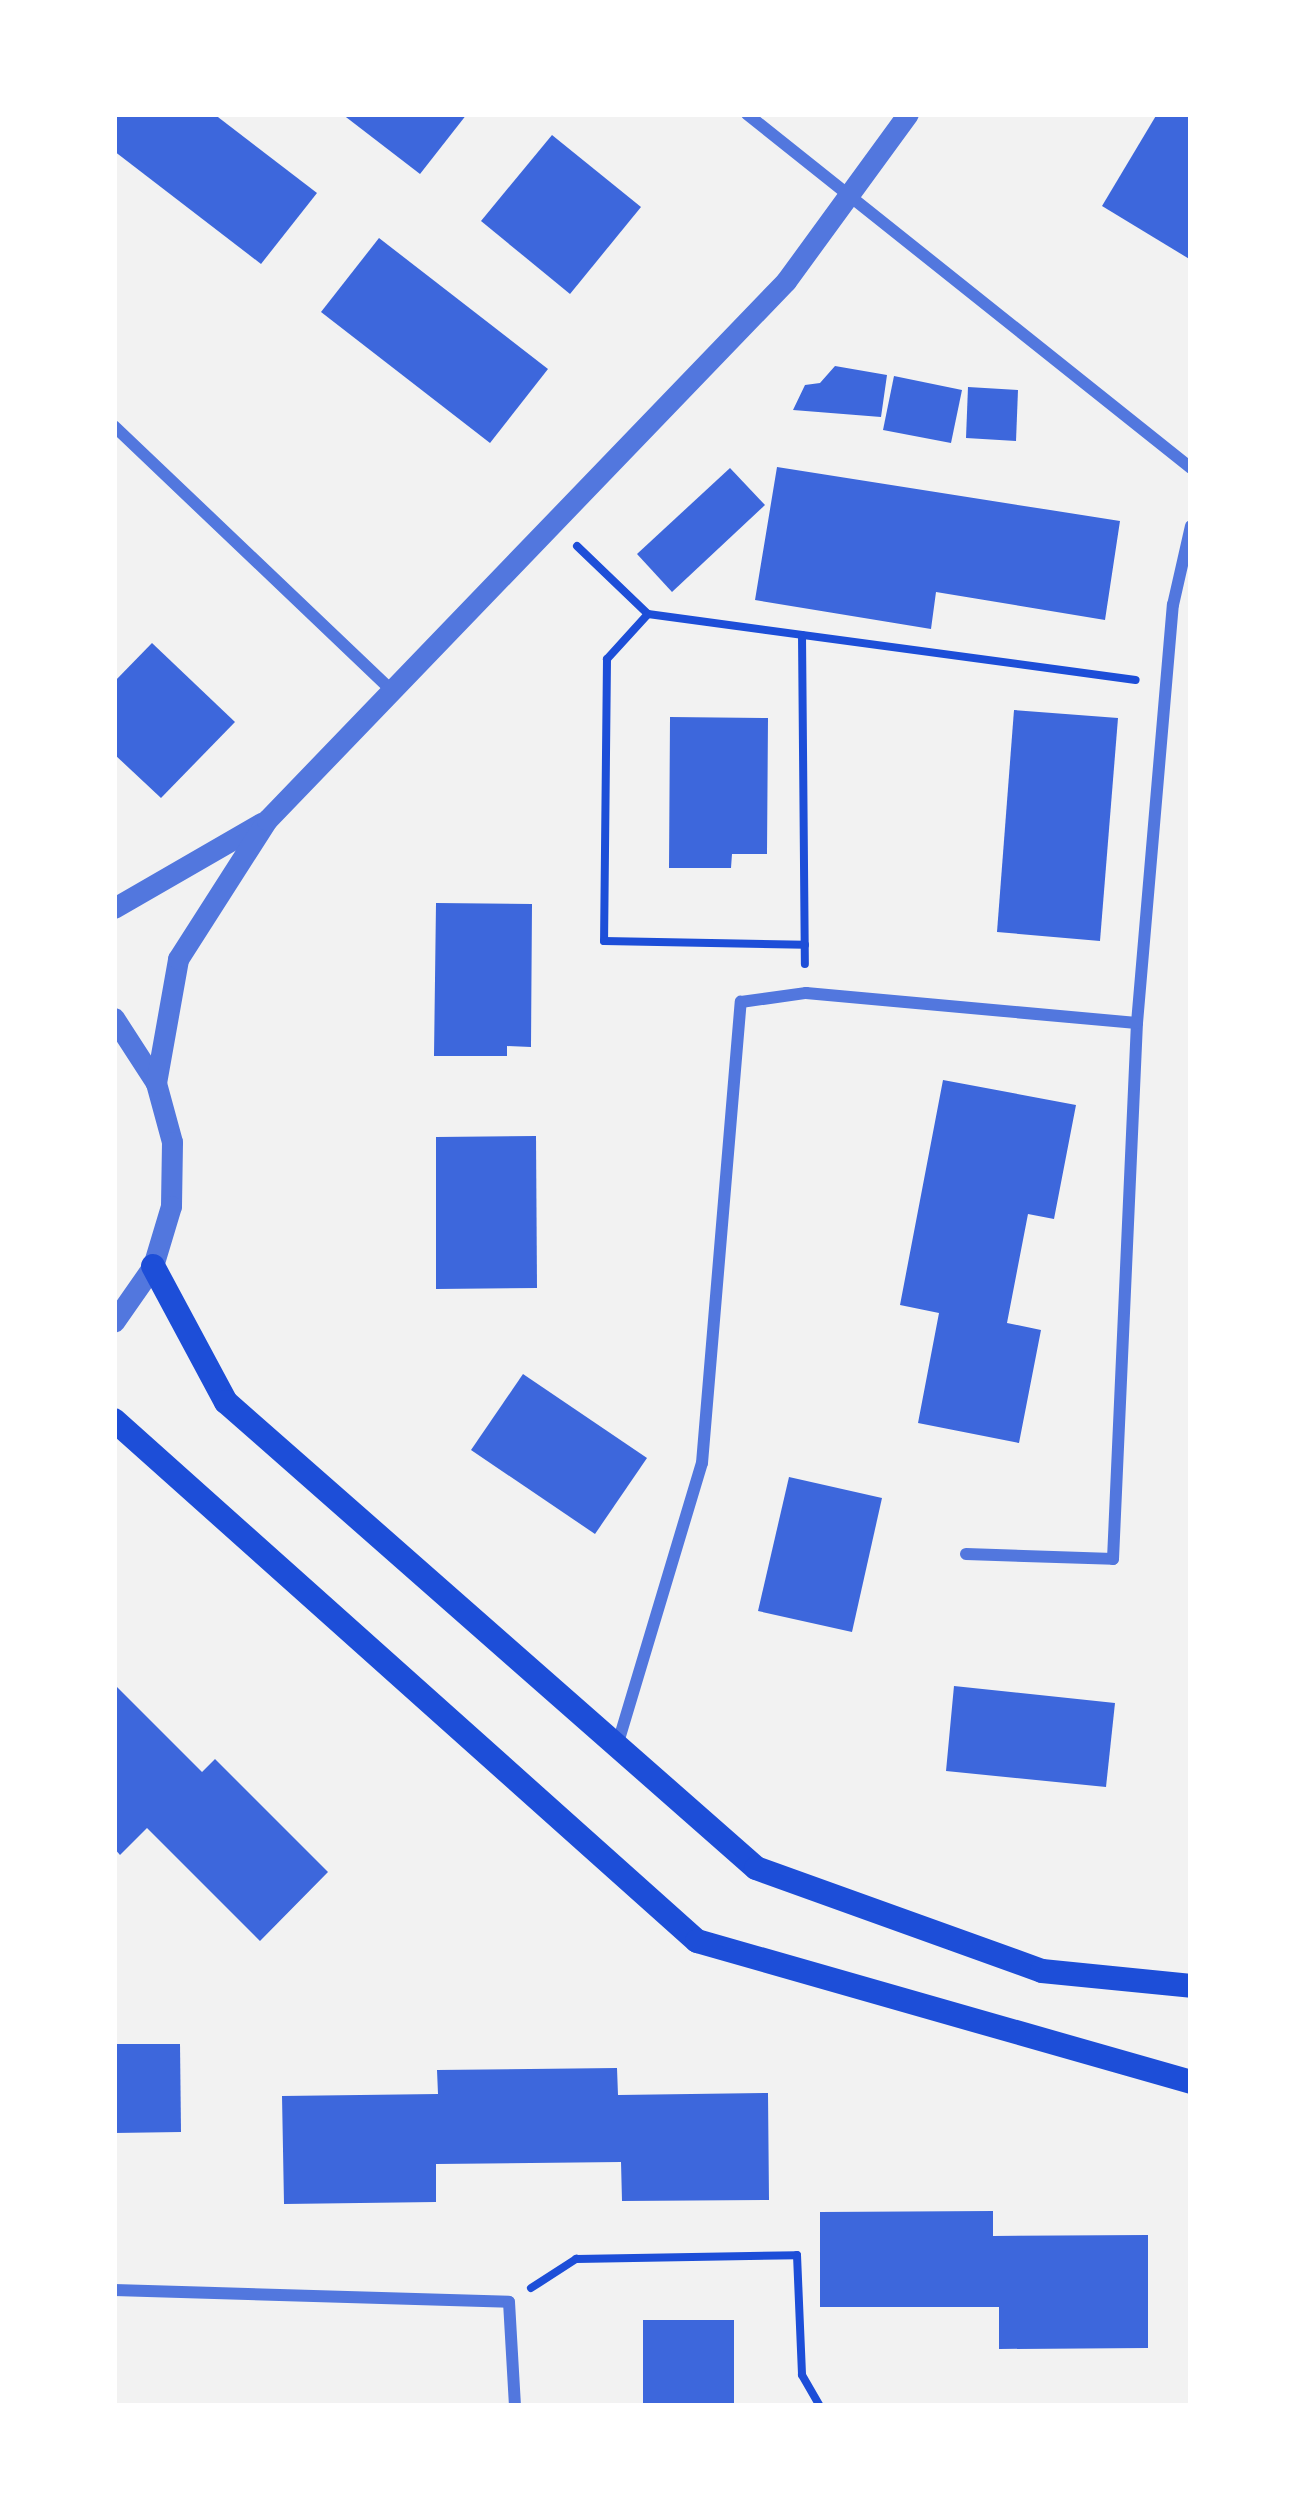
<!DOCTYPE html>
<style>
body{margin:0}
#map{position:relative;width:1305px;height:2520px;overflow:hidden;background:#f2f2f2;font-family:Ubuntu,sans-serif}
div>[style]{position:absolute}
.building>*{inset:0;background:#3d67dc}
.path>*{height:8px;margin:-4px;padding:0 4px;transform-origin:4px;border-radius:4px;background:#1d4ed8}
.minor>*{height:12px;margin:-6px;padding:0 6px;transform-origin:6px;border-radius:6px;background:#5277de}
.tertiary>*{height:21px;margin:-10.5px;padding:0 10.5px;transform-origin:10.5px;border-radius:10.5px;background:#5277de}
.secondary>*{height:24px;margin:-12px;padding:0 12px;transform-origin:12px;border-radius:12px;background:#1d4ed8}
span{translate:-50% -50%;white-space:nowrap;text-align:center;line-height:1.15;-webkit-text-stroke:12px #fff;paint-order:stroke}
.frame{position:absolute;inset:0;border:117px solid #fff;pointer-events:none}
</style>
<div id="map">
<div class="building">
<div style="clip-path:polygon(114px 114px,214px 114px,317px 193px,261px 264px,114px 151px)"></div>
<div style="clip-path:polygon(342px 114px,467px 114px,420px 174px)"></div>
<div style="clip-path:polygon(1157px 114px,1191px 114px,1191px 260px,1102px 206px)"></div>
<div style="clip-path:polygon(552px 135px,641px 207px,570px 294px,481px 221px)"></div>
<div style="clip-path:polygon(379px 238px,548px 369px,490px 443px,321px 312px)"></div>
<div style="clip-path:polygon(835px 366px,887px 375px,881px 417px,793px 410px,805px 385px,820px 383px)"></div>
<div style="clip-path:polygon(894px 376px,962px 390px,951px 443px,883px 430px)"></div>
<div style="clip-path:polygon(968px 387px,1018px 390px,1016px 441px,966px 438px)"></div>
<div style="clip-path:polygon(777px 467px,1120px 521px,1105px 620px,936px 592px,931px 629px,755px 600px)"></div>
<div style="clip-path:polygon(730px 468px,765px 505px,672px 592px,637px 554px)"></div>
<div style="clip-path:polygon(152px 643px,235px 722px,161px 798px,114px 754px,114px 682px)"></div>
<div style="clip-path:polygon(1014px 710px,1118px 718px,1100px 941px,997px 932px)"></div>
<div style="clip-path:polygon(670px 717px,768px 718px,767px 854px,732px 854px,731px 868px,669px 868px)"></div>
<div style="clip-path:polygon(436px 903px,532px 904px,531px 1047px,507px 1046px,507px 1056px,434px 1056px)"></div>
<div style="clip-path:polygon(943px 1080px,1076px 1105px,1054px 1219px,1028px 1214px,1007px 1323px,1041px 1330px,1019px 1443px,918px 1423px,939px 1313px,900px 1305px)"></div>
<div style="clip-path:polygon(536px 1136px,537px 1288px,436px 1289px,436px 1137px)"></div>
<div style="clip-path:polygon(523px 1374px,647px 1458px,595px 1534px,471px 1450px)"></div>
<div style="clip-path:polygon(789px 1477px,882px 1498px,852px 1632px,758px 1611px)"></div>
<div style="clip-path:polygon(114px 1684px,202px 1772px,215px 1759px,328px 1872px,260px 1941px,147px 1828px,120px 1855px,114px 1848px)"></div>
<div style="clip-path:polygon(954px 1686px,1115px 1703px,1106px 1787px,946px 1771px)"></div>
<div style="clip-path:polygon(114px 2044px,180px 2044px,181px 2132px,114px 2133px)"></div>
<div style="clip-path:polygon(617px 2068px,618px 2095px,768px 2093px,769px 2200px,622px 2201px,621px 2162px,436px 2164px,436px 2202px,284px 2204px,282px 2096px,438px 2094px,437px 2070px)"></div>
<div style="clip-path:polygon(993px 2211px,993px 2236px,1148px 2235px,1148px 2348px,999px 2349px,999px 2307px,820px 2307px,820px 2212px)"></div>
<div style="clip-path:polygon(643px 2320px,734px 2320px,734px 2406px,643px 2406px)"></div>
</div>
<div class="path">
<div style="left:577px;top:546px;width:98px;rotate:43.8deg"></div>
<div style="left:648px;top:614px;width:492px;rotate:7.7deg"></div>
<div style="left:648px;top:614px;width:61px;rotate:132.3deg"></div>
<div style="left:607px;top:659px;width:282px;rotate:90.6deg"></div>
<div style="left:604px;top:941px;width:201px;rotate:1.1deg"></div>
<div style="left:802px;top:635px;width:329px;rotate:89.5deg"></div>
<div style="left:531px;top:2288px;width:54px;rotate:-32.8deg"></div>
<div style="left:576px;top:2259px;width:221px;rotate:-1deg"></div>
<div style="left:797px;top:2255px;width:120px;rotate:87.6deg"></div>
<div style="left:802px;top:2375px;width:36px;rotate:60deg"></div>
</div>
<div class="minor">
<div style="left:747px;top:114px;width:568px;rotate:38.57deg"></div>
<div style="left:114px;top:426px;width:384px;rotate:43.6deg"></div>
<div style="left:966px;top:1554px;width:147px;rotate:1.9deg"></div>
<div style="left:1113px;top:1559px;width:537px;rotate:-87.44deg"></div>
<div style="left:1137px;top:1023px;width:420px;rotate:-85.1deg"></div>
<div style="left:1173px;top:605px;width:81px;rotate:-77.2deg"></div>
<div style="left:617px;top:1746px;width:295px;rotate:-73.3deg"></div>
<div style="left:702px;top:1463px;width:463px;rotate:-85.2deg"></div>
<div style="left:741px;top:1002px;width:66px;rotate:-7.9deg"></div>
<div style="left:806px;top:993px;width:332px;rotate:5.2deg"></div>
<div style="left:114px;top:2290px;width:395px;rotate:1.7deg"></div>
<div style="left:509px;top:2302px;width:104px;rotate:86.7deg"></div>
</div>
<div class="tertiary">
<div style="left:114px;top:908px;width:170px;rotate:-30deg"></div>
<div style="left:114px;top:1018px;width:77px;rotate:57.1deg"></div>
<div style="left:156px;top:1083px;width:61px;rotate:74.8deg"></div>
<div style="left:172px;top:1142px;width:64px;rotate:90.9deg"></div>
<div style="left:171px;top:1206px;width:63px;rotate:106.7deg"></div>
<div style="left:153px;top:1266px;width:68px;rotate:124.9deg"></div>
<div style="left:156px;top:1083px;width:126px;rotate:-79.9deg"></div>
<div style="left:178px;top:959px;width:165px;rotate:-57.4deg"></div>
<div style="left:267px;top:820px;width:748px;rotate:-46.08deg"></div>
<div style="left:786px;top:281px;width:207px;rotate:-53.9deg"></div>
</div>
<div class="secondary">
<div style="left:153px;top:1266px;width:154px;rotate:61.8deg"></div>
<div style="left:226px;top:1402px;width:706px;rotate:41.32deg"></div>
<div style="left:756px;top:1868px;width:304px;rotate:19.8deg"></div>
<div style="left:1042px;top:1971px;width:150px;rotate:5.7deg"></div>
<div style="left:114px;top:1420px;width:782px;rotate:41.79deg"></div>
<div style="left:697px;top:1941px;width:514px;rotate:15.93deg"></div>
</div>
<div class="frame"></div>
</div>
